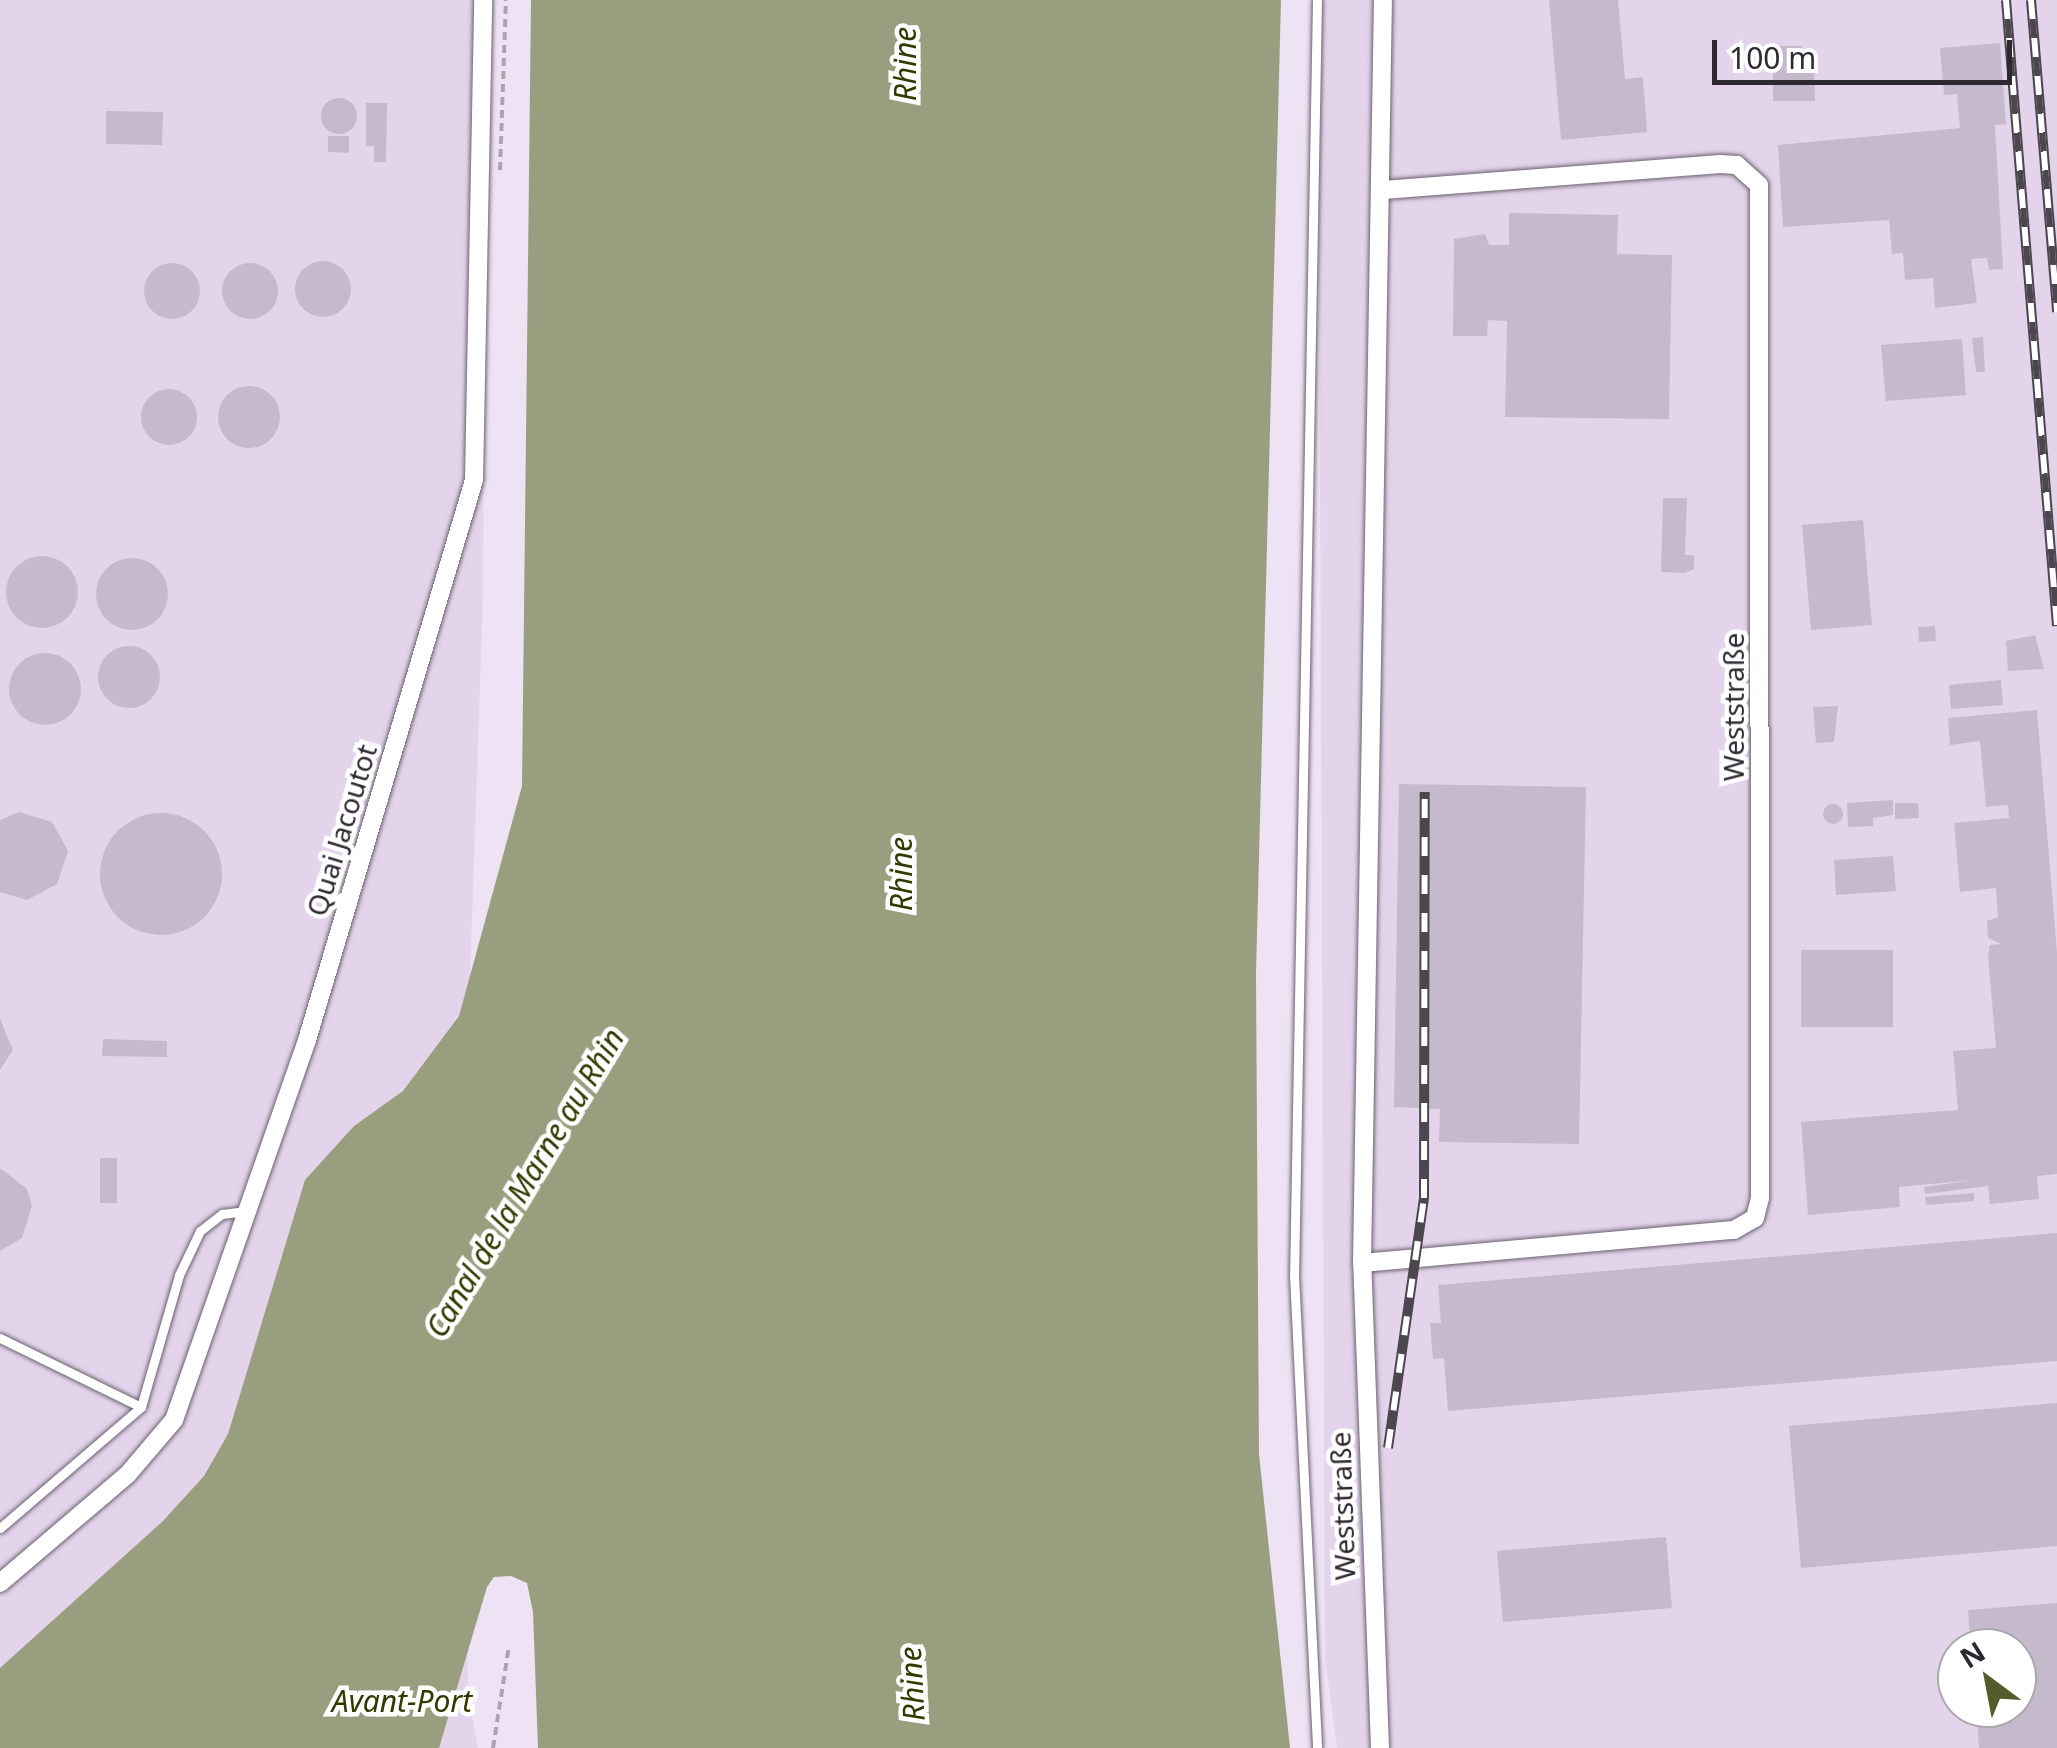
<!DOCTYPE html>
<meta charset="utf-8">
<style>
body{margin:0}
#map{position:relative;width:2057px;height:1748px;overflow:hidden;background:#eee3f4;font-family:"Noto Sans",sans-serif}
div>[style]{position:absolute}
.built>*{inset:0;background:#e3d4eb}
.water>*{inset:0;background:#989e7e}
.building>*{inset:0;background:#c5bacb}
.round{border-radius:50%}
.path>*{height:4px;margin-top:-2px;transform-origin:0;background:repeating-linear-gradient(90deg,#aca3b1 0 8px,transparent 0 13px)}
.roads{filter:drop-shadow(0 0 2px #6b6170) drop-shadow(0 0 2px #6b6170)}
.lane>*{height:9px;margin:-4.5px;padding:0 4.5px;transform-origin:4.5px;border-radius:4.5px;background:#fff}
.street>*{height:18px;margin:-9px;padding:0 9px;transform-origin:9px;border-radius:9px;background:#fff}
.rail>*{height:10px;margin-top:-5px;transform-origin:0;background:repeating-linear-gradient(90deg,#fff 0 19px,#4c464f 0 38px);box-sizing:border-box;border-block:2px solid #4c464f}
span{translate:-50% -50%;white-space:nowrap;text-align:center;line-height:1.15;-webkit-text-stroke:9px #fff;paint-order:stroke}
.street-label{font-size:28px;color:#2e2930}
.water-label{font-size:30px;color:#343900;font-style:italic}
.north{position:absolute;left:1937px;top:1628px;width:100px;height:100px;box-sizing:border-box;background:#fff;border:2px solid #aba9ac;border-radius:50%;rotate:328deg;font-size:28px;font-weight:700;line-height:40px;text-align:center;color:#2e2930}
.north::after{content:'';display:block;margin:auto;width:35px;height:45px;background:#555b2a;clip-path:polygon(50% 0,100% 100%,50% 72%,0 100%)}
.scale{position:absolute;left:1712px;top:40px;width:300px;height:45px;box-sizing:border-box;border:5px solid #2e2930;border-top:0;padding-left:12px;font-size:30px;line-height:35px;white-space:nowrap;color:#2e2930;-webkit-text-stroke:8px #fff;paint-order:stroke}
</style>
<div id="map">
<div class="built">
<div style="clip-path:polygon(0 0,486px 0,483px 597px,456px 1388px,469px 1700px,478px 1748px,0 1748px)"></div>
<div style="clip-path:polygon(evenodd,1318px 0,2057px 0,2057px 1748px,1337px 1748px,1325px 1657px,1318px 0,1957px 1648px,2017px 1648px,2017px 1708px,1957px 1708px,1957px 1648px)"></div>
</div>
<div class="water">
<div style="clip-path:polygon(531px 0,1281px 0,1256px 974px,1259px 1454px,1290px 1748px,538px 1748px,533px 1612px,527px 1583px,511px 1576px,494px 1577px,487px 1587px,439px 1748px,0 1748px,0 1668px,163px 1521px,204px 1476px,228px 1434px,305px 1180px,354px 1126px,403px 1091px,459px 1016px,522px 786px)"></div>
</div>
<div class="building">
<div style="clip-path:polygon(1549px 0,1618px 0,1625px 79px,1643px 77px,1647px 132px,1561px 140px)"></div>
<div style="clip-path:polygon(2000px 43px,2006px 124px,1995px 125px,2003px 269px,1989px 270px,1987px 258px,1971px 259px,1977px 303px,1935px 308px,1933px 278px,1905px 280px,1903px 253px,1892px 254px,1889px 220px,1783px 227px,1778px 145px,1960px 128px,1957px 94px,1944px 95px,1940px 48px)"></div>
<div style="clip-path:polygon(1773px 46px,1802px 46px,1802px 66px,1814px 66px,1815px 101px,1773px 101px)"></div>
<div class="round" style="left:321px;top:98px;width:36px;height:36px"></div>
<div style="clip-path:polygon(366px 103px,387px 103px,386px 162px,374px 162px,374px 146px,366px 146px)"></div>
<div style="clip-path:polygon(106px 111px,163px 112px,162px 145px,106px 144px)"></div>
<div style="clip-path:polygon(328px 136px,349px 136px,349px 153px,328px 152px)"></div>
<div style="clip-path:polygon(1509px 213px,1618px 215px,1617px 254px,1672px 255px,1669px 419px,1505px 417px,1507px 321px,1488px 320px,1487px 336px,1453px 336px,1454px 239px,1485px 234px,1489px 245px,1509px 245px)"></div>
<div class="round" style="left:295px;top:261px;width:56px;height:56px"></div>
<div class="round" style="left:144px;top:263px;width:56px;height:56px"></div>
<div class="round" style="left:222px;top:263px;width:56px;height:56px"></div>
<div style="clip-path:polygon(1983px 337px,1985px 372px,1976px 372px,1972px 338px)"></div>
<div style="clip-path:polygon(1962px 339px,1966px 395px,1886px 401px,1881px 345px)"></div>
<div class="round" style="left:218px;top:386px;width:62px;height:62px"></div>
<div class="round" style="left:141px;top:389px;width:56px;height:56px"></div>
<div style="clip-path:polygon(1663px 498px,1687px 498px,1685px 555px,1694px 555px,1694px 569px,1685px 573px,1661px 572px)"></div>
<div style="clip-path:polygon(1863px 520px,1872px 625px,1811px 630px,1802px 525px)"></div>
<div class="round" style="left:6px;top:556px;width:72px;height:72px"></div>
<div class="round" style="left:96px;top:558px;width:72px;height:72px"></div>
<div style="clip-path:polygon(1935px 626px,1936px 641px,1919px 642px,1918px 627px)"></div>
<div style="clip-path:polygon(2035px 635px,2044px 669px,2008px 671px,2006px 641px)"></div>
<div class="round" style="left:98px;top:646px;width:62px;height:62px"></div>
<div class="round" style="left:9px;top:653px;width:72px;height:72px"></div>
<div style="clip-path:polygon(2001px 680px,2003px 705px,1951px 709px,1949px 685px)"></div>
<div style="clip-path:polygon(1838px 706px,1834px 742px,1816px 743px,1813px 707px)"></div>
<div style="clip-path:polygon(2037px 710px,2057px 953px,2057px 1174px,2037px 1176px,2039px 1199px,1990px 1204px,1988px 1186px,1925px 1194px,1924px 1187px,1973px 1180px,1899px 1187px,1900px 1207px,1808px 1215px,1801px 1122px,1958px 1110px,1953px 1051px,1996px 1048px,1988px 956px,1990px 945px,2001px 944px,1988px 938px,1987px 921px,1998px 917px,1996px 888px,1960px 892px,1954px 823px,2009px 818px,2008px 805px,1986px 807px,1980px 741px,1950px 745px,1948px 718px)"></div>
<div style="clip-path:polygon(1399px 784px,1586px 787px,1579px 1144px,1439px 1142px,1440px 1109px,1394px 1107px)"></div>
<div style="clip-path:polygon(1893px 800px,1893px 815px,1873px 818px,1873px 826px,1848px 827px,1847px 803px)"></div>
<div style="clip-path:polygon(1895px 803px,1918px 803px,1919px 818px,1895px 819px)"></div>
<div class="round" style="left:1823px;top:804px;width:20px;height:20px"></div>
<div style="clip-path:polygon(19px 812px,52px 822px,68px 851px,57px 884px,27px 900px,0 892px,0 820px)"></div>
<div class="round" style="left:100px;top:813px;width:122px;height:122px"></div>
<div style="clip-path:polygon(1893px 856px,1896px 891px,1836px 895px,1834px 860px)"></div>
<div style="clip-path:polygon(1801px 950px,1893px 950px,1893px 1027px,1801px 1027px)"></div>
<div style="clip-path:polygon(0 1019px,13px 1050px,0 1070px)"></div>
<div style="clip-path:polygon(103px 1039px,167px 1041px,167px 1057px,102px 1056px)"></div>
<div style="clip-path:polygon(100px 1158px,117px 1158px,117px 1203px,100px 1203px)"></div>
<div style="clip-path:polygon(0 1168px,27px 1189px,32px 1206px,22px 1238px,0 1251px)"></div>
<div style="clip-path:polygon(1974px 1193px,1974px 1201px,1926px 1205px,1925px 1197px)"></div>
<div style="clip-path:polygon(2057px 1233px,2057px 1361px,1448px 1411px,1444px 1358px,1433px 1359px,1430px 1323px,1441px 1323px,1438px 1285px)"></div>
<div style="clip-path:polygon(2057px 1403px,2057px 1546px,1801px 1568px,1789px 1426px)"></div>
<div style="clip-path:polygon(1666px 1537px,1672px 1608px,1503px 1622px,1497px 1551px)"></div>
<div style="clip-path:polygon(2057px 1603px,2057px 1748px,1979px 1748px,1976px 1708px,2017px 1708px,2017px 1648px,1971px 1648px,1968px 1610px)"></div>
</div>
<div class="path">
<div style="left:500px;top:170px;width:170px;rotate:-88deg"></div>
<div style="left:493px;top:1748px;width:103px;rotate:-81.1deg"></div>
</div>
<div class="roads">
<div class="lane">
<div style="left:1317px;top:0;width:1275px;rotate:91.03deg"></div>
<div style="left:1294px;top:1275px;width:474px;rotate:87.2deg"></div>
<div style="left:0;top:1338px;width:157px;rotate:26.1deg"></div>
<div style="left:0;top:1528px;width:186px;rotate:-40.6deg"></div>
<div style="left:141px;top:1407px;width:137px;rotate:-73.9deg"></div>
<div style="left:179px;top:1275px;width:49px;rotate:-64.5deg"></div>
<div style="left:200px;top:1231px;width:28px;rotate:-38deg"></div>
<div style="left:222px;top:1214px;width:26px;rotate:-7deg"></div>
</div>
<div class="street">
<div style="left:1362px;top:1263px;width:373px;rotate:-5.1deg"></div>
<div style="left:1734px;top:1230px;width:24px;rotate:-30deg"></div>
<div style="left:1755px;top:1218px;width:21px;rotate:-76deg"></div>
<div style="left:1760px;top:1198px;width:1013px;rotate:-90.06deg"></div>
<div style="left:1759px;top:185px;width:30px;rotate:-138deg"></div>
<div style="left:1737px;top:165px;width:17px;rotate:-177deg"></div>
<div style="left:1720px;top:164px;width:341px;rotate:175.6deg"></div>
<div style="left:0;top:1583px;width:168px;rotate:-40.4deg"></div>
<div style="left:128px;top:1474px;width:71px;rotate:-49.6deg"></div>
<div style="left:174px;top:1420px;width:403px;rotate:-70.7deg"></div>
<div style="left:307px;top:1040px;width:584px;rotate:-73.39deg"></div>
<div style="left:474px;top:480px;width:480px;rotate:-88.9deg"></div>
<div style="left:1380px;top:1748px;width:485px;rotate:-92.1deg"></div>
<div style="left:1362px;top:1263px;width:1263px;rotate:-89.05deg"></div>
</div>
</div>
<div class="rail">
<div style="left:2006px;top:0;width:628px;rotate:85.34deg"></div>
<div style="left:2031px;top:0;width:313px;rotate:85.2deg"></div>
<div style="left:1388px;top:1448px;width:253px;rotate:-81.8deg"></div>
<div style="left:1424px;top:1198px;width:406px;rotate:-89.9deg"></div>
</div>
<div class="street-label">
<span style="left:1733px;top:707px;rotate:-90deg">Weststraße</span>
<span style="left:341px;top:830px;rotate:-73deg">Quai Jacoutot</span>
<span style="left:1342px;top:1506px;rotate:-92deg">Weststraße</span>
</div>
<div class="water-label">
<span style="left:905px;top:64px;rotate:-90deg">Rhine</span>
<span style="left:901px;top:874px;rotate:-90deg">Rhine</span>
<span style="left:525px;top:1183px;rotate:-59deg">Canal de la Marne au Rhin</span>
<span style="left:912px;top:1684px;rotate:-93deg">Rhine</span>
<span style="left:402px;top:1701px">Avant-Port</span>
</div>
<div class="north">N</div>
<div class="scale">100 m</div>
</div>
